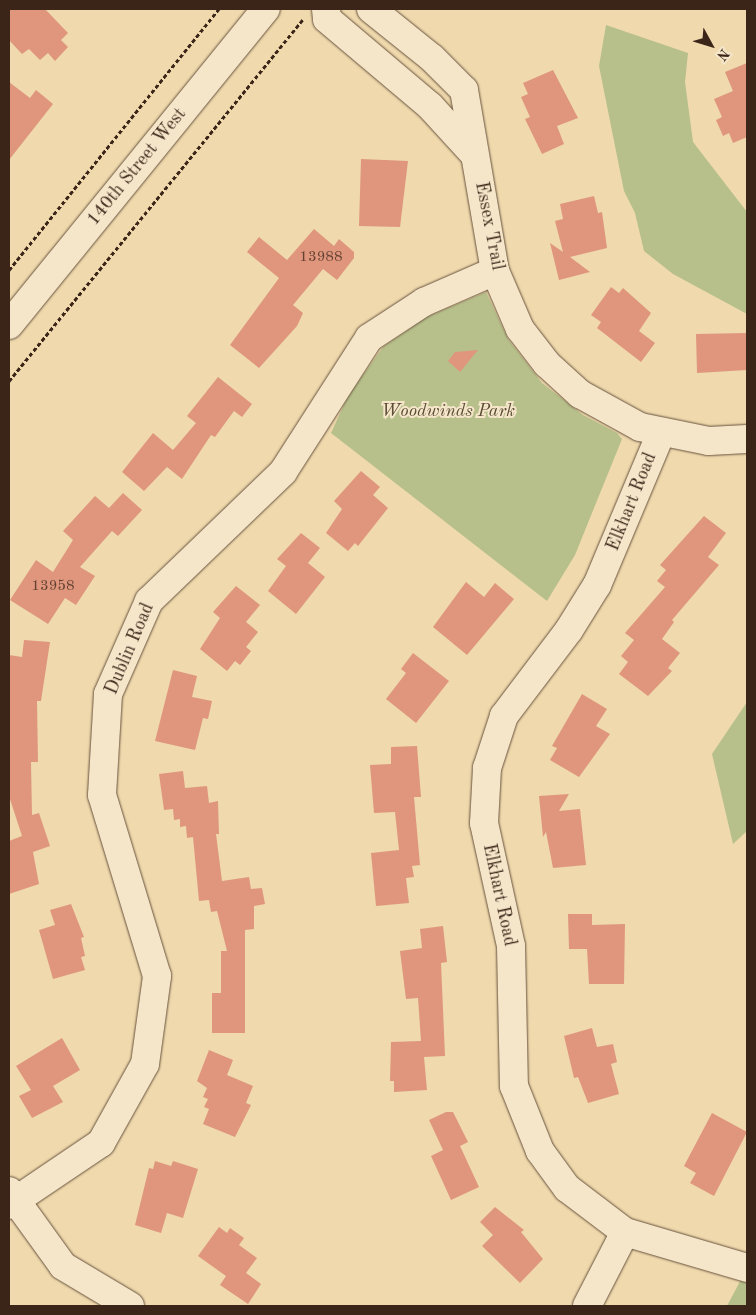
<!DOCTYPE html>
<style>
body{margin:0}
#map{position:relative;width:756px;height:1315px;overflow:hidden;background:#efd9ad;font-family:"Old Standard TT",serif}
div>[style]{position:absolute}
.green>*{inset:0;background:#b7c08b}
.building>*{inset:0;background:#df967d}
.path>*{height:3px;margin-top:-1.5px;transform-origin:0;background:repeating-linear-gradient(90deg,#3b2518 0 4px,transparent 0 6.5px)}
.roads{filter:drop-shadow(0 0 1px #68523d) drop-shadow(0 0 1px #68523d)}
.minor>*{height:28px;margin:-14px;padding:0 14px;transform-origin:14px;border-radius:14px;background:#f5e6ca}
span{translate:-50% -50%;white-space:nowrap;text-align:center;line-height:1.15;-webkit-text-stroke:4px #f5e6ca;paint-order:stroke}
.number-label{font-size:15px;color:#644131}
.number-label span{-webkit-text-stroke-width:0}
.street-label{font-size:18px;color:#3b2518}
.park-label{font-size:18px;color:#5a4c35;font-style:italic}
.frame{position:absolute;inset:0;border:10px solid #3b2518;pointer-events:none}
.north{position:absolute;left:686px;top:20px;width:50px;height:50px;-webkit-text-stroke:4px #f5e6ca;paint-order:stroke;rotate:129deg;font-size:14px;font-weight:700;line-height:20px;text-align:center;color:#3b2518}
.north::after{content:'';display:block;margin:auto;width:18px;height:22px;background:#3b2518;clip-path:polygon(50% 0,100% 100%,50% 72%,0 100%)}
</style>
<div id="map">
<div class="green">
<div style="clip-path:polygon(606px 25px,688px 53px,685px 82px,693px 142px,747px 212px,747px 314px,673px 274px,644px 251px,635px 213px,624px 191px,599px 66px)"></div>
<div style="clip-path:polygon(486px 292px,508px 339px,542px 383px,583px 415px,617px 433px,622px 439px,575px 555px,547px 601px,331px 433px,348px 396px,383px 347px,427px 317px)"></div>
<div style="clip-path:polygon(747px 702px,747px 831px,733px 844px,712px 754px)"></div>
<div style="clip-path:polygon(747px 1268px,747px 1306px,727px 1306px)"></div>
</div>
<div class="building">
<div style="clip-path:polygon(9px 9px,45px 9px,68px 33px,61px 40px,68px 47px,55px 61px,48px 53px,40px 60px,29px 49px,22px 54px,9px 40px)"></div>
<div style="clip-path:polygon(747px 63px,747px 137px,733px 143px,729px 133px,723px 136px,716px 120px,722px 117px,714px 99px,733px 91px,725px 72px)"></div>
<div style="clip-path:polygon(553px 70px,578px 118px,557px 126px,564px 144px,542px 154px,525px 119px,530px 117px,521px 97px,528px 94px,523px 83px)"></div>
<div style="clip-path:polygon(9px 82px,30px 98px,36px 90px,53px 104px,9px 160px)"></div>
<div style="clip-path:polygon(361px 159px,408px 161px,400px 227px,359px 226px)"></div>
<div style="clip-path:polygon(594px 196px,598px 213px,602px 212px,607px 248px,570px 257px,590px 272px,559px 280px,550px 243px,563px 252px,555px 221px,563px 219px,560px 204px)"></div>
<div style="clip-path:polygon(314px 229px,334px 246px,339px 239px,354px 252px,354px 258px,337px 280px,323px 269px,293px 305px,303px 313px,297px 326px,259px 368px,230px 345px,279px 278px,247px 252px,259px 237px,287px 260px)"></div>
<div style="clip-path:polygon(611px 287px,619px 293px,623px 288px,651px 313px,639px 331px,655px 343px,641px 362px,597px 328px,601px 322px,591px 315px)"></div>
<div style="clip-path:polygon(747px 333px,747px 370px,697px 373px,696px 334px)"></div>
<div style="clip-path:polygon(478px 350px,460px 372px,448px 361px,455px 352px)"></div>
<div style="clip-path:polygon(218px 377px,252px 404px,242px 417px,234px 411px,215px 437px,211px 435px,182px 479px,167px 467px,144px 491px,122px 472px,153px 433px,173px 450px,196px 423px,187px 416px)"></div>
<div style="clip-path:polygon(361px 471px,380px 487px,373px 495px,388px 508px,358px 546px,355px 543px,348px 551px,326px 533px,342px 509px,334px 501px)"></div>
<div style="clip-path:polygon(123px 493px,142px 510px,118px 536px,112px 531px,80px 567px,95px 576px,76px 605px,65px 598px,48px 624px,10px 600px,36px 560px,53px 572px,73px 540px,63px 531px,95px 496px,109px 508px)"></div>
<div style="clip-path:polygon(704px 516px,726px 533px,708px 557px,719px 565px,672px 620px,674px 622px,662px 639px,680px 653px,668px 668px,672px 671px,648px 696px,619px 674px,628px 662px,621px 656px,634px 640px,625px 633px,665px 587px,657px 581px,666px 570px,660px 565px)"></div>
<div style="clip-path:polygon(301px 533px,320px 548px,308px 563px,325px 577px,296px 614px,268px 591px,286px 566px,277px 559px)"></div>
<div style="clip-path:polygon(466px 582px,484px 597px,495px 583px,514px 599px,467px 655px,433px 627px)"></div>
<div style="clip-path:polygon(236px 586px,260px 605px,246px 622px,258px 632px,246px 647px,251px 651px,240px 665px,235px 661px,227px 671px,200px 649px,220px 618px,213px 612px)"></div>
<div style="clip-path:polygon(24px 640px,50px 642px,41px 701px,37px 701px,38px 762px,31px 762px,32px 815px,39px 813px,50px 846px,33px 852px,39px 884px,9px 894px,9px 841px,22px 836px,9px 796px,9px 655px,22px 657px)"></div>
<div style="clip-path:polygon(413px 653px,449px 681px,416px 723px,386px 699px,406px 673px,401px 669px)"></div>
<div style="clip-path:polygon(173px 670px,197px 676px,192px 697px,212px 701px,208px 719px,203px 718px,195px 750px,155px 741px)"></div>
<div style="clip-path:polygon(582px 694px,607px 709px,596px 726px,610px 734px,579px 777px,550px 760px,557px 748px,552px 746px)"></div>
<div style="clip-path:polygon(417px 746px,421px 797px,414px 797px,420px 865px,412px 866px,414px 877px,406px 878px,409px 903px,376px 906px,371px 853px,399px 850px,395px 812px,374px 813px,370px 765px,391px 764px,391px 747px)"></div>
<div style="clip-path:polygon(183px 771px,185px 788px,207px 786px,209px 803px,218px 801px,219px 834px,216px 834px,222px 881px,249px 877px,251px 889px,262px 888px,265px 904px,254px 906px,254px 929px,245px 930px,245px 1033px,212px 1033px,212px 993px,221px 993px,221px 951px,227px 951px,217px 911px,211px 912px,209px 900px,199px 901px,193px 837px,187px 838px,186px 826px,180px 827px,180px 819px,174px 820px,173px 809px,164px 810px,159px 774px)"></div>
<div style="clip-path:polygon(569px 794px,559px 811px,580px 809px,586px 865px,553px 868px,546px 832px,543px 837px,539px 796px)"></div>
<div style="clip-path:polygon(71px 904px,84px 937px,81px 938px,85px 956px,81px 957px,85px 970px,53px 979px,39px 930px,55px 925px,50px 910px)"></div>
<div style="clip-path:polygon(568px 914px,592px 914px,592px 925px,625px 924px,624px 984px,589px 984px,587px 949px,569px 949px)"></div>
<div style="clip-path:polygon(443px 926px,447px 962px,441px 963px,445px 1056px,424px 1057px,427px 1090px,394px 1092px,394px 1081px,390px 1081px,391px 1042px,421px 1041px,418px 998px,406px 999px,400px 951px,422px 948px,420px 929px)"></div>
<div style="clip-path:polygon(592px 1028px,597px 1047px,613px 1044px,617px 1062px,611px 1064px,619px 1094px,588px 1103px,578px 1077px,574px 1078px,564px 1036px)"></div>
<div style="clip-path:polygon(62px 1038px,80px 1070px,53px 1086px,63px 1102px,32px 1118px,19px 1096px,31px 1090px,16px 1066px)"></div>
<div style="clip-path:polygon(209px 1050px,233px 1060px,227px 1075px,253px 1086px,246px 1103px,251px 1105px,235px 1137px,203px 1124px,209px 1109px,204px 1107px,208px 1099px,203px 1097px,207px 1088px,197px 1081px)"></div>
<div style="clip-path:polygon(446px 1112px,453px 1112px,468px 1142px,460px 1146px,479px 1187px,451px 1200px,431px 1156px,443px 1150px,429px 1120px)"></div>
<div style="clip-path:polygon(712px 1113px,747px 1132px,714px 1196px,690px 1183px,696px 1173px,684px 1166px)"></div>
<div style="clip-path:polygon(155px 1161px,171px 1166px,173px 1161px,198px 1169px,183px 1218px,167px 1213px,161px 1233px,135px 1225px,149px 1168px,153px 1169px)"></div>
<div style="clip-path:polygon(495px 1207px,524px 1230px,521px 1232px,543px 1259px,520px 1283px,482px 1246px,493px 1235px,480px 1222px)"></div>
<div style="clip-path:polygon(219px 1227px,227px 1233px,230px 1228px,244px 1238px,239px 1245px,257px 1258px,246px 1273px,261px 1284px,248px 1304px,220px 1285px,226px 1276px,198px 1256px)"></div>
</div>
<div class="path">
<div style="left:9px;top:270px;width:335px;rotate:-51.2deg"></div>
<div style="left:9px;top:381px;width:466px;rotate:-50.9deg"></div>
</div>
<div class="roads">
<div class="minor">
<div style="left:326px;top:9px;width:10px;rotate:84deg"></div>
<div style="left:327px;top:19px;width:135px;rotate:40.2deg"></div>
<div style="left:430px;top:106px;width:64px;rotate:47.5deg"></div>
<div style="left:371px;top:9px;width:78px;rotate:38.8deg"></div>
<div style="left:432px;top:58px;width:45px;rotate:45deg"></div>
<div style="left:464px;top:90px;width:184px;rotate:80.3deg"></div>
<div style="left:495px;top:271px;width:63px;rotate:66.7deg"></div>
<div style="left:520px;top:329px;width:44px;rotate:52.4deg"></div>
<div style="left:547px;top:364px;width:45px;rotate:42.3deg"></div>
<div style="left:580px;top:394px;width:68px;rotate:28.8deg"></div>
<div style="left:640px;top:427px;width:70px;rotate:11.5deg"></div>
<div style="left:709px;top:441px;width:38px;rotate:-3deg"></div>
<div style="left:9px;top:325px;width:407px;rotate:-50.9deg"></div>
<div style="left:661px;top:433px;width:165px;rotate:112.8deg"></div>
<div style="left:597px;top:585px;width:53px;rotate:121.9deg"></div>
<div style="left:569px;top:630px;width:108px;rotate:127.1deg"></div>
<div style="left:504px;top:716px;width:55px;rotate:108.1deg"></div>
<div style="left:487px;top:768px;width:55px;rotate:93.1deg"></div>
<div style="left:484px;top:823px;width:126px;rotate:77.6deg"></div>
<div style="left:511px;top:946px;width:140px;rotate:88.8deg"></div>
<div style="left:514px;top:1086px;width:70px;rotate:68.2deg"></div>
<div style="left:540px;top:1151px;width:46px;rotate:53.9deg"></div>
<div style="left:567px;top:1188px;width:73px;rotate:37.2deg"></div>
<div style="left:625px;top:1232px;width:127px;rotate:16.4deg"></div>
<div style="left:9px;top:1191px;width:92px;rotate:54.2deg"></div>
<div style="left:63px;top:1266px;width:78px;rotate:30.8deg"></div>
<div style="left:9px;top:1205px;width:111px;rotate:-34deg"></div>
<div style="left:101px;top:1143px;width:90px;rotate:-60.9deg"></div>
<div style="left:145px;top:1064px;width:89px;rotate:-82.2deg"></div>
<div style="left:157px;top:976px;width:189px;rotate:-106.9deg"></div>
<div style="left:102px;top:795px;width:101px;rotate:-86.6deg"></div>
<div style="left:108px;top:694px;width:102px;rotate:-66.2deg"></div>
<div style="left:149px;top:601px;width:186px;rotate:-43.9deg"></div>
<div style="left:283px;top:472px;width:159px;rotate:-57.3deg"></div>
<div style="left:369px;top:338px;width:66px;rotate:-33.2deg"></div>
<div style="left:424px;top:302px;width:77px;rotate:-23.6deg"></div>
<div style="left:587px;top:1306px;width:83px;rotate:-62.8deg"></div>
</div>
</div>
<div class="number-label">
<span style="left:321px;top:258px">13988</span>
<span style="left:53px;top:587px">13958</span>
</div>
<div class="street-label">
<span style="left:137px;top:167px;rotate:-51deg">140th Street West</span>
<span style="left:489px;top:226px;rotate:79deg">Essex Trail</span>
<span style="left:632px;top:502px;rotate:-68deg">Elkhart Road</span>
<span style="left:130px;top:649px;rotate:-67deg">Dublin Road</span>
<span style="left:499px;top:895px;rotate:78deg">Elkhart Road</span>
</div>
<div class="park-label">
<span style="left:448px;top:411px">Woodwinds Park</span>
</div>
<div class="frame"></div>
<div class="north">N</div>
</div>
